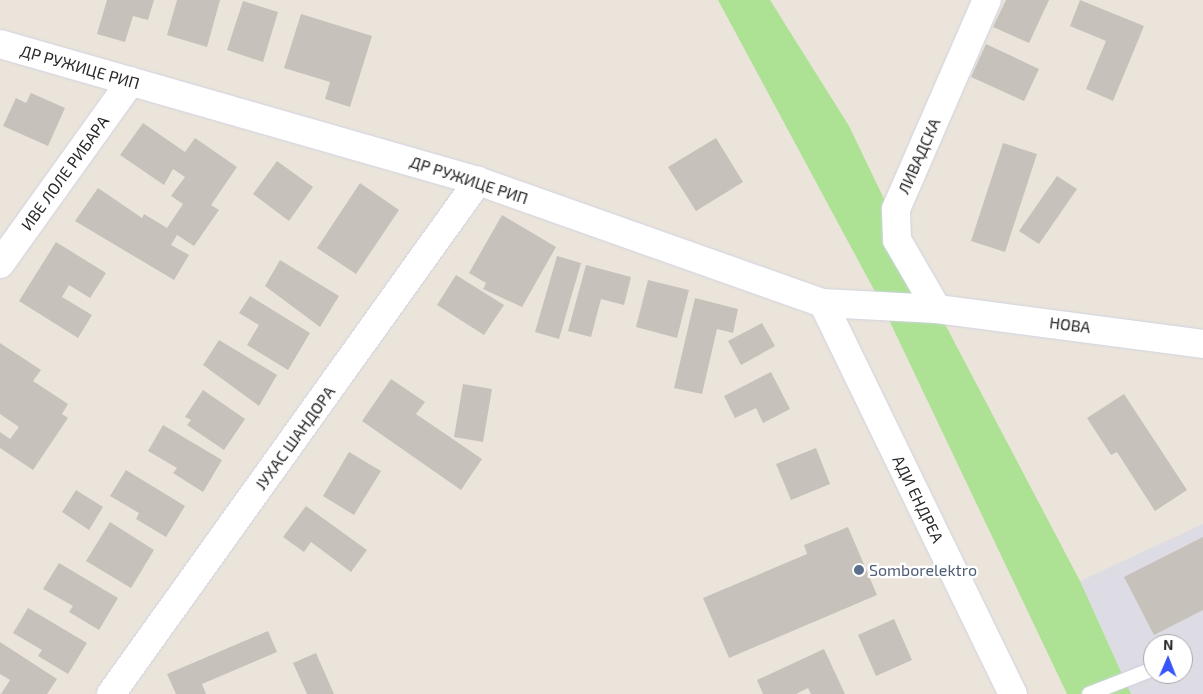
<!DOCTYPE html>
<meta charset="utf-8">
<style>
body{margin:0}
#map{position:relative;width:1203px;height:694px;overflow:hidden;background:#ebe4da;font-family:"Exo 2",sans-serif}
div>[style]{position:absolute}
.industrial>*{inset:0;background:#dddbe3}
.green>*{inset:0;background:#ade295}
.building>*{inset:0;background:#c6c1ba}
.roads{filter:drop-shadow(0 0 1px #cfd2e2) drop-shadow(0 0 1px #cfd2e2)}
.lane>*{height:14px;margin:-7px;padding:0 7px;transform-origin:7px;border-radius:7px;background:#fff}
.street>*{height:28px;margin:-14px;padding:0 14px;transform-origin:14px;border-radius:14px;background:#fff}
.dots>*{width:14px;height:14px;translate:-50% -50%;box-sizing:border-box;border:2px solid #fff;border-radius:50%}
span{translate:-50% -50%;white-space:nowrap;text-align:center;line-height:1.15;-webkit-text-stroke:4.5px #fff;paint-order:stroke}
.street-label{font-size:16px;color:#282828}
.service-label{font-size:16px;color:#4e5e75}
.left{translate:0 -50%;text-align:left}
.north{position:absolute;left:1143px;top:634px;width:50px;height:50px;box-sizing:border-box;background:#fff;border:1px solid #a9a9a9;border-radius:50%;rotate:1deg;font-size:14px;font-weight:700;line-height:20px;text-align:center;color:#282828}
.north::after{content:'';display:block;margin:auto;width:18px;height:22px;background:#3855fa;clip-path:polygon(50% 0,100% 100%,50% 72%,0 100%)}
</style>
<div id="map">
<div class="industrial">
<div style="clip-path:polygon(evenodd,1203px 524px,1203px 694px,1131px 694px,1080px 581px,1203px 524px,1153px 644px,1183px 644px,1183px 674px,1153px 674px,1153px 644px)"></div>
</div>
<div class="green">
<div style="clip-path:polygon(718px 0,770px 0,849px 126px,937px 309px,1080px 581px,1131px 694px,1067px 694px,880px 301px)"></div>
</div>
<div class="building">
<div style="clip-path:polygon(107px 0,154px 0,148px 20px,133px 16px,125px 42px,97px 34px)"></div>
<div style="clip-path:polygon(177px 0,220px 0,207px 47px,167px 35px)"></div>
<div style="clip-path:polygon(1006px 0,1049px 0,1029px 43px,993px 27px)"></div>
<div style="clip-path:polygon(1080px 0,1144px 26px,1113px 101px,1086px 89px,1106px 41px,1070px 26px)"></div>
<div style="clip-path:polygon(243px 1px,278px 12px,263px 62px,227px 50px)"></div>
<div style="clip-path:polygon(301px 14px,372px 36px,350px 107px,325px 99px,330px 82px,284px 68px)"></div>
<div style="clip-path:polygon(986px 44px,1039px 69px,1024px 101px,971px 77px)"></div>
<div style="clip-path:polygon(31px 93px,65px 108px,48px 146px,3px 126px,16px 98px,26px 103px)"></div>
<div style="clip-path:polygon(143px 123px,185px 152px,195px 138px,237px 167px,211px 205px,219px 210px,194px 246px,177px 235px,171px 245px,189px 255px,174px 280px,75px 221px,98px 188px,142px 218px,144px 214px,167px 228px,183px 204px,171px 196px,185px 177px,173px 169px,164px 185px,120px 155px)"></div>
<div style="clip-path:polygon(716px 138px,743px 182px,696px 211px,668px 167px)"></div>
<div style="clip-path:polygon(1003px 143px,1037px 154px,1005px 252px,971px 241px)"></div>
<div style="clip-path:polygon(277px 161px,313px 187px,289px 221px,253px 194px)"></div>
<div style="clip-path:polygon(1057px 176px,1077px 189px,1039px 244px,1019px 231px)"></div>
<div style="clip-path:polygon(360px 183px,399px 210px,356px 274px,317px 248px)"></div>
<div style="clip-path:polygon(502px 215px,556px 247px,522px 307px,483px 289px,486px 283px,469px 273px)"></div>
<div style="clip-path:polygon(56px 242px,106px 273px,90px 298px,69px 285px,62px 297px,92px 315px,78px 338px,19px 301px)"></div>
<div style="clip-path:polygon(557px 256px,581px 263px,559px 339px,535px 332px)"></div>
<div style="clip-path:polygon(280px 260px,339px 296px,320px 327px,265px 286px)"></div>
<div style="clip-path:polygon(586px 265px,631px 277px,624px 305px,601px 299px,591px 337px,568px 331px)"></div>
<div style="clip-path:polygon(456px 275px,504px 305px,484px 335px,437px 305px)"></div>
<div style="clip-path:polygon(648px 280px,689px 290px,677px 338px,636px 327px)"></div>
<div style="clip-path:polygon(250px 296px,310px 333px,288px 370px,247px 345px,259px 325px,239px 313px)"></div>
<div style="clip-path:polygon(695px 298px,738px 309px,733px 333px,717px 329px,702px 394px,674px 388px)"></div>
<div style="clip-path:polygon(762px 323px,775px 346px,741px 365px,728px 341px)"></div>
<div style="clip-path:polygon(219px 340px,277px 375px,259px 406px,203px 365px)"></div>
<div style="clip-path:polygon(0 343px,41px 370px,33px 381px,68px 404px,62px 414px,68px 418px,33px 470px,0 448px,0 432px,10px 439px,19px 427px,0 414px)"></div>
<div style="clip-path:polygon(771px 372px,790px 409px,763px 423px,756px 408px,735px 418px,724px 396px)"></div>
<div style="clip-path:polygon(391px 379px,425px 402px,416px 414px,482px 459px,461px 490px,362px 421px)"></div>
<div style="clip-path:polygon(463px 384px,492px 389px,483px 442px,454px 437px)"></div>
<div style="clip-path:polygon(203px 390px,245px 419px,224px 450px,187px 425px,191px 420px,185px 417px)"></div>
<div style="clip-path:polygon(1124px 394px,1187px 490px,1155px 511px,1117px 452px,1111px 455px,1087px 418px)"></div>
<div style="clip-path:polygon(163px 425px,222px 460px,203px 492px,173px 473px,177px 468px,148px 451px)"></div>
<div style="clip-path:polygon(816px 448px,830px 484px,791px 500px,776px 464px)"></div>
<div style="clip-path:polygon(349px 452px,381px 471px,354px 515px,323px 496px)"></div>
<div style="clip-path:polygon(126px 470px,185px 506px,166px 537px,136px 519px,139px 513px,110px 496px)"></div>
<div style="clip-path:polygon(76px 490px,103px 507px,89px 530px,62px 512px)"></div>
<div style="clip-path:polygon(306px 506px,367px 550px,351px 572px,311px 542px,304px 552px,283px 537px)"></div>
<div style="clip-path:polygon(110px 522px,154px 550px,131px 588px,86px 561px)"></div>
<div style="clip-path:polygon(848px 527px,877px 595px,729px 658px,703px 598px,807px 554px,804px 545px)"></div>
<div style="clip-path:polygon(1203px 537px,1203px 610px,1154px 635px,1124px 577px)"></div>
<div style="clip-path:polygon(59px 563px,118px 598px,99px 630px,69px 612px,73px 606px,43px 589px)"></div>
<div style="clip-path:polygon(28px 608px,87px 643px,68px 674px,38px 656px,42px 650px,13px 633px)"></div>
<div style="clip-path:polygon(894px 619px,912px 660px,876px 676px,858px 635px)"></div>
<div style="clip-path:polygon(268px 631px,277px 652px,202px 684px,206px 694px,176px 694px,167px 674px)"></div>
<div style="clip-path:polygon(0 642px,57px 679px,47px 694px,1px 694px,10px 680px,0 674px)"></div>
<div style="clip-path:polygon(824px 649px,845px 694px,811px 694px,808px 688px,796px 694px,763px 694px,757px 680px)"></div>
<div style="clip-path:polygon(316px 653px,334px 694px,307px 694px,293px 663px)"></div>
</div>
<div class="roads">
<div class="lane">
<div style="left:1089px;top:694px;width:69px;rotate:-21.3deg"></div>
</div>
<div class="street">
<div style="left:0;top:44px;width:497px;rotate:16deg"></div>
<div style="left:478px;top:181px;width:366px;rotate:19.5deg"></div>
<div style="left:823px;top:303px;width:114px;rotate:3deg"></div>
<div style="left:937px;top:309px;width:268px;rotate:7.5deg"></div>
<div style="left:0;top:264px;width:225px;rotate:-54.4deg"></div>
<div style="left:823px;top:303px;width:435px;rotate:64.1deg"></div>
<div style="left:937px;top:309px;width:80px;rotate:-120.1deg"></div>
<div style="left:897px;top:240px;width:31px;rotate:-92deg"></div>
<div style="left:896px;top:209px;width:228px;rotate:-66.5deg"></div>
<div style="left:111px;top:694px;width:631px;rotate:-54.42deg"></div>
</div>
</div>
<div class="dots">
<div style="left:859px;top:570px;background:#5c6f8a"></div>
</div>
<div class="street-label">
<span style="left:80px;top:67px;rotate:16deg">ДР РУЖИЦЕ РИП</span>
<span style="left:919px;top:156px;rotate:-66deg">ЛИВАДСКА</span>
<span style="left:65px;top:173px;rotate:-54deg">ИВЕ ЛОЛЕ РИБАРА</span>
<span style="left:469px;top:180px;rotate:18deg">ДР РУЖИЦЕ РИП</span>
<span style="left:1070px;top:325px;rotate:7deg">НОВА</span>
<span style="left:295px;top:438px;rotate:-54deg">ЈУХАС ШАНДОРА</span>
<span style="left:918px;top:499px;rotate:64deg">АДИ ЕНДРЕА</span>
</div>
<div class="service-label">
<span class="left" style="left:869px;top:570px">Somborelektro</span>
</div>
<div class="north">N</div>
</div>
